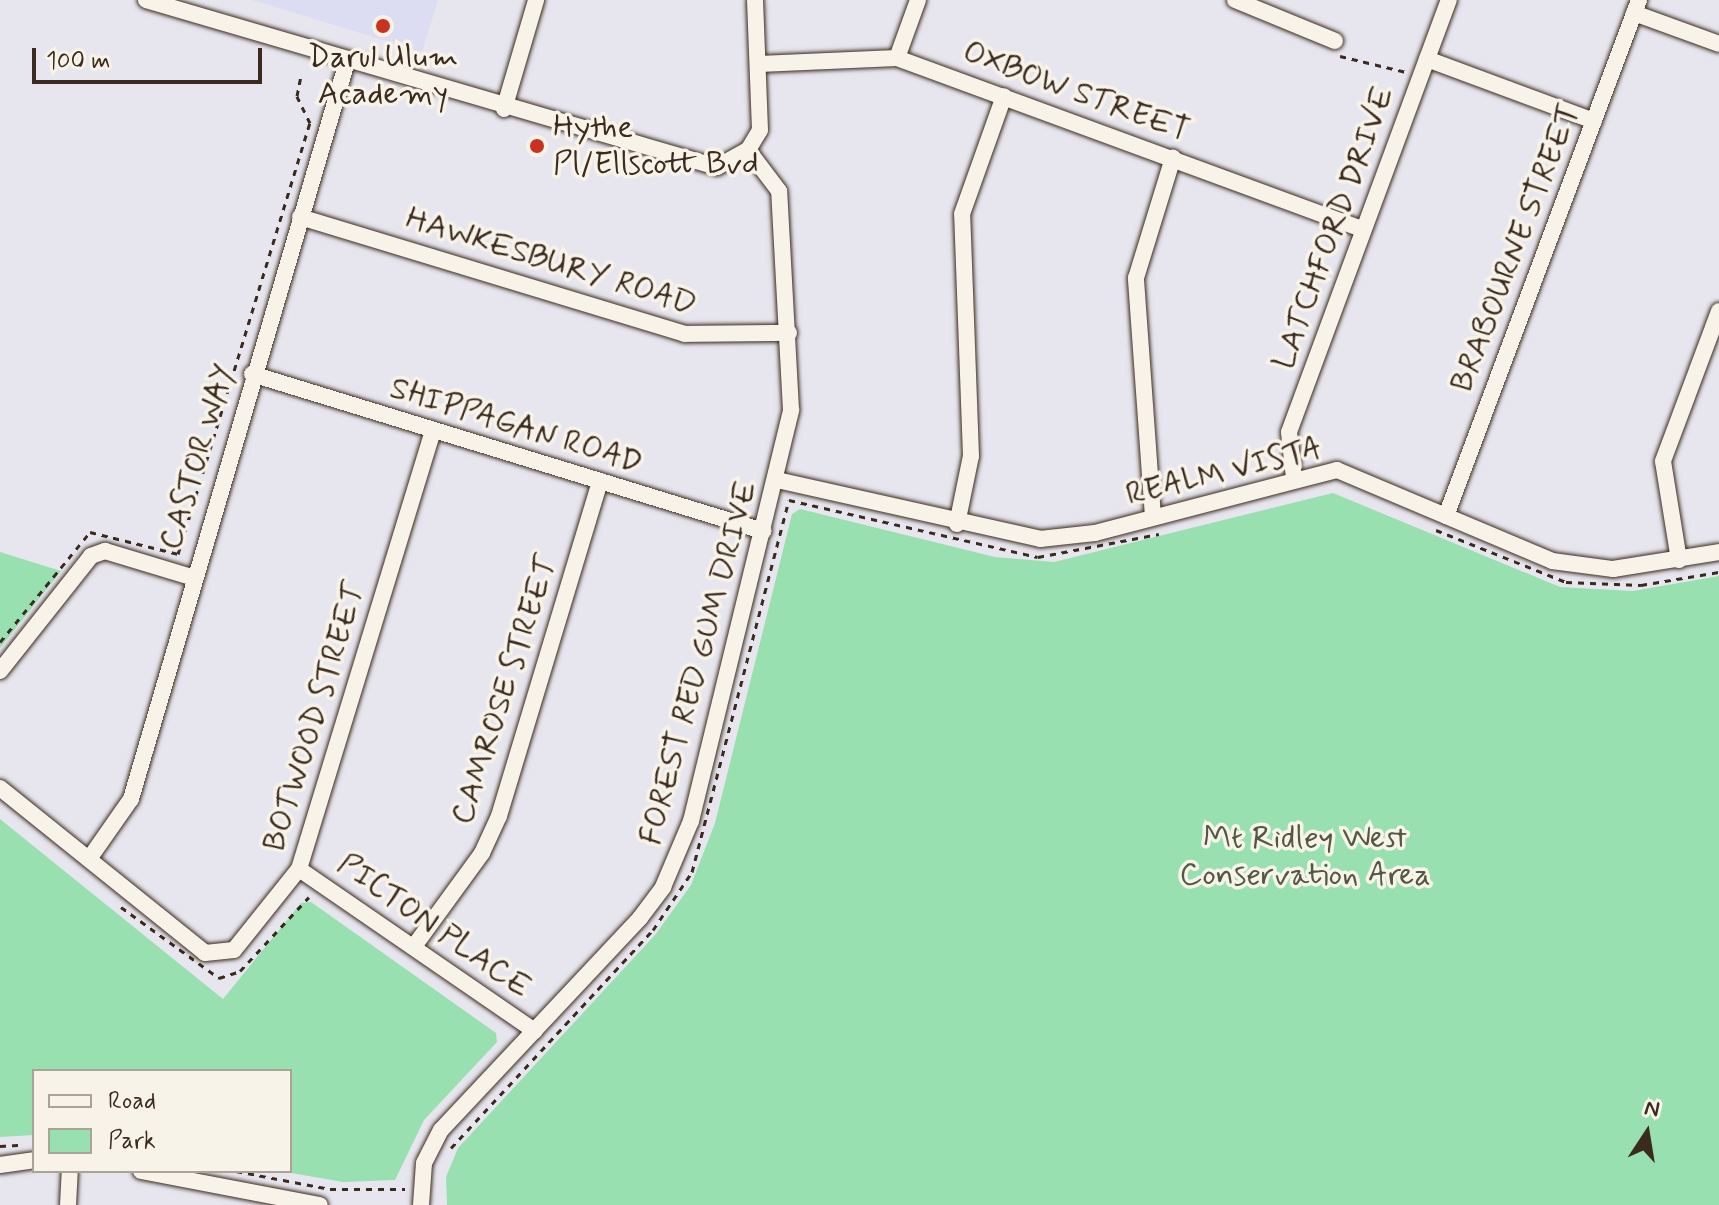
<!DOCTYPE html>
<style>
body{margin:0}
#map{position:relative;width:1719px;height:1205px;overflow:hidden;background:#e7e6ee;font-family:Mynerve,sans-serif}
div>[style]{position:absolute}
.built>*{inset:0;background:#dcddf2}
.green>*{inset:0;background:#98e0af}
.path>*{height:3px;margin-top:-1.5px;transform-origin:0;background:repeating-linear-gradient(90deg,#3b2a1e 0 6px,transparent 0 12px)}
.roads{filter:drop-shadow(0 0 2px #3b2a1e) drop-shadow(0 0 2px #3b2a1e)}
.minor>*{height:16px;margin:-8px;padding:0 8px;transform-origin:8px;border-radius:8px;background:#f7f3e8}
.dots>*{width:22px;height:22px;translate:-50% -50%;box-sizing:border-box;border:4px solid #f7f3e8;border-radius:50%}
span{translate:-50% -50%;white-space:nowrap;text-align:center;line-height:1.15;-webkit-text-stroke:7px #f7f3e8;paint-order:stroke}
.poi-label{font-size:32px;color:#3b2a1e}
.left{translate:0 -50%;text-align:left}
.street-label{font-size:32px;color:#3b2a1e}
.park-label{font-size:32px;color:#525842}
.legend{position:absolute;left:32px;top:1069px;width:260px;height:104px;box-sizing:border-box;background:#f7f3e8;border:2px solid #aca397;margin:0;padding:10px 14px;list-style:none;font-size:24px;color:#3b2a1e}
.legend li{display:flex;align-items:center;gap:16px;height:40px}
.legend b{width:40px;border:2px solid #aca397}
.north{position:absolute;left:1607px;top:1093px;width:80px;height:80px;-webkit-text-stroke:6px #f7f3e8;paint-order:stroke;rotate:12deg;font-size:22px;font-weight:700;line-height:32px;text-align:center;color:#3b2a1e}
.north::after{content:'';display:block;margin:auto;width:28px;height:36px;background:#3b2a1e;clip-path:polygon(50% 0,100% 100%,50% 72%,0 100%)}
.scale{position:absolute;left:32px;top:48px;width:230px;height:36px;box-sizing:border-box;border:4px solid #3b2a1e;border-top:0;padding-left:10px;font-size:24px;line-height:28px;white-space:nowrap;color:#3b2a1e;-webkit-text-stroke:6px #f7f3e8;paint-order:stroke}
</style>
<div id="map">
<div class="built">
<div style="clip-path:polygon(252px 0,438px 0,422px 52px)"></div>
</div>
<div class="green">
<div style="clip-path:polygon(1333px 493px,1560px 587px,1633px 591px,1719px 576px,1719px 1205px,447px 1205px,446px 1177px,458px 1148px,655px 935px,691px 885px,715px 823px,792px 514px,800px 509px,995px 557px,1054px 562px)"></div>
<div style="clip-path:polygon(0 552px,61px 571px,0 648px)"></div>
<div style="clip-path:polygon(0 819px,223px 999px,301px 903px,311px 902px,496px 1033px,497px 1042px,424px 1120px,395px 1180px,343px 1182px,280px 1171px,290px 1171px,290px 1071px,34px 1071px,34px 1135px,0 1137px)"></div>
</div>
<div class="path">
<div style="left:1340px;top:56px;width:68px;rotate:13.6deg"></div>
<div style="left:1436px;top:530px;width:140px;rotate:21.8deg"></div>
<div style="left:1566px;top:582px;width:75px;rotate:2.3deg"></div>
<div style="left:1641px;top:585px;width:79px;rotate:-9.5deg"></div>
<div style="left:0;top:642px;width:142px;rotate:-50.7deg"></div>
<div style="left:90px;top:532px;width:91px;rotate:14deg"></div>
<div style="left:178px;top:554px;width:451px;rotate:-73deg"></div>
<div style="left:310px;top:123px;width:30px;rotate:-116deg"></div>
<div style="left:297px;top:96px;width:20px;rotate:-79deg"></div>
<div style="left:121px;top:907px;width:121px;rotate:35.9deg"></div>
<div style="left:219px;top:978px;width:22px;rotate:-18deg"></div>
<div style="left:240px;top:971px;width:101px;rotate:-47deg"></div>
<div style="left:0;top:1146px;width:22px;rotate:-3deg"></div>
<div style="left:451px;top:1148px;width:297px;rotate:-47.2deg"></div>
<div style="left:653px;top:930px;width:70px;rotate:-56.1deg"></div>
<div style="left:692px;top:872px;width:384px;rotate:-75.4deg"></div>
<div style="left:789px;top:500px;width:255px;rotate:12.9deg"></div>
<div style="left:1038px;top:557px;width:123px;rotate:-10.8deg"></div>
<div style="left:236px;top:1171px;width:96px;rotate:10.8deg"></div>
<div style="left:330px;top:1189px;width:75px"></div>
</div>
<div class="roads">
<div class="minor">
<div style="left:146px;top:0;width:595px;rotate:16.3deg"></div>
<div style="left:717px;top:167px;width:35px;rotate:-29deg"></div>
<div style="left:748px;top:150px;width:23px;rotate:-59deg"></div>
<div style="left:760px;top:130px;width:130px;rotate:-92.2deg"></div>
<div style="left:1235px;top:0;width:108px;rotate:22.3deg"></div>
<div style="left:1634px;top:13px;width:90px;rotate:20deg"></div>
<div style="left:897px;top:58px;width:62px;rotate:-70.1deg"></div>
<div style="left:1427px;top:59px;width:178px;rotate:20.4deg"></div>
<div style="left:759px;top:64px;width:138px;rotate:-2.5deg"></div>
<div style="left:897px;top:58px;width:496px;rotate:20.2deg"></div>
<div style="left:504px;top:109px;width:114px;rotate:-73.6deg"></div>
<div style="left:300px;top:217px;width:402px;rotate:16.9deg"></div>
<div style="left:685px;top:334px;width:104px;rotate:-0.6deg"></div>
<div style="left:252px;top:374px;width:535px;rotate:17.08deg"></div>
<div style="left:1294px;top:478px;width:46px;rotate:-96.2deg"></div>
<div style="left:1289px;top:432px;width:461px;rotate:-69.7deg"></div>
<div style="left:777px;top:480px;width:270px;rotate:12.6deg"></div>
<div style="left:1040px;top:539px;width:55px;rotate:-6.2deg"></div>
<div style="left:1095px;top:533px;width:250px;rotate:-14.6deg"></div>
<div style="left:1337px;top:470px;width:233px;rotate:22.9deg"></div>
<div style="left:1552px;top:561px;width:62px;rotate:7.5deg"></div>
<div style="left:1613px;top:569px;width:107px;rotate:-9.1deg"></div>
<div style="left:1446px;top:516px;width:551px;rotate:-69.49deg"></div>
<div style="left:1153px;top:517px;width:240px;rotate:-94.1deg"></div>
<div style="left:1136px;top:278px;width:126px;rotate:-72.9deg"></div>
<div style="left:957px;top:524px;width:69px;rotate:-78.4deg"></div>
<div style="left:971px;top:456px;width:242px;rotate:-92.1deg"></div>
<div style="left:962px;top:214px;width:125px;rotate:-70.4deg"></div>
<div style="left:1679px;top:560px;width:100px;rotate:-99.2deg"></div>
<div style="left:1663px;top:461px;width:160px;rotate:-69.5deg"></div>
<div style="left:0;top:671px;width:147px;rotate:-51.6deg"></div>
<div style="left:91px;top:556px;width:15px;rotate:-20deg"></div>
<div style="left:105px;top:551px;width:90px;rotate:16.8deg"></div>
<div style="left:0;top:788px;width:263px;rotate:38.8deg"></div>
<div style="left:205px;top:953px;width:29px;rotate:-6deg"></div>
<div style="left:234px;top:950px;width:104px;rotate:-51.3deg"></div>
<div style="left:299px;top:869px;width:459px;rotate:-73deg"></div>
<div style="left:89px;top:859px;width:73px;rotate:-55deg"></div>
<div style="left:131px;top:799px;width:768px;rotate:-73.67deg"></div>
<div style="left:299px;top:869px;width:286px;rotate:34.5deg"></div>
<div style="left:415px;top:945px;width:114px;rotate:-53.9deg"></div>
<div style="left:482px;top:853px;width:41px;rotate:-65.3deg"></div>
<div style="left:499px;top:816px;width:350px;rotate:-73.2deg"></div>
<div style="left:0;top:1165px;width:34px;rotate:-8deg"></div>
<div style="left:141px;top:1171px;width:182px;rotate:10.8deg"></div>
<div style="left:68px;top:1205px;width:34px;rotate:-87deg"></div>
<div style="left:421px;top:1205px;width:42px;rotate:-85.9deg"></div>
<div style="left:424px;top:1163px;width:37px;rotate:-63deg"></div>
<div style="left:441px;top:1130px;width:291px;rotate:-46.8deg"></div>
<div style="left:640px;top:918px;width:39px;rotate:-53deg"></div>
<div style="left:663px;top:887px;width:72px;rotate:-67deg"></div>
<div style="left:691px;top:821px;width:423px;rotate:-76.3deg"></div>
<div style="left:791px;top:410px;width:219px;rotate:-93.1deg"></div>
<div style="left:779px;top:191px;width:51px;rotate:-127.1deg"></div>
</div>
</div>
<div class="dots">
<div style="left:383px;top:26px;background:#c8321e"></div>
<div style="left:537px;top:146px;background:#c8321e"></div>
</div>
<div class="poi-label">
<span style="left:383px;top:76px">Darul Ulum<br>Academy</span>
<span class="left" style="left:553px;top:146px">Hythe<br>Pl/Ellscott Bvd</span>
</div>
<div class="street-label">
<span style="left:1076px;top:92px;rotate:20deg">OXBOW STREET</span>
<span style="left:1334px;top:228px;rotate:-70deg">LATCHFORD DRIVE</span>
<span style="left:1516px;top:248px;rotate:-69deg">BRABOURNE STREET</span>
<span style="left:551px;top:262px;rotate:17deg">HAWKESBURY ROAD</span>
<span style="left:516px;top:426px;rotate:17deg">SHIPPAGAN ROAD</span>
<span style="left:198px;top:457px;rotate:-73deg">CASTOR WAY</span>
<span style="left:1224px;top:472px;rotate:-14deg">REALM VISTA</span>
<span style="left:699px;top:663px;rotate:-75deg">FOREST RED GUM DRIVE</span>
<span style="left:505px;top:690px;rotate:-72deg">CAMROSE STREET</span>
<span style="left:315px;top:717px;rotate:-73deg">BOTWOOD STREET</span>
<span style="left:434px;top:926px;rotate:35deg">PICTON PLACE</span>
</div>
<div class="park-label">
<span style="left:1305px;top:857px">Mt Ridley West<br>Conservation Area</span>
</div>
<ul class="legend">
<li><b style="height:10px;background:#f7f3e8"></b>Road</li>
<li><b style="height:22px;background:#98e0af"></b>Park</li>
</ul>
<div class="north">N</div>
<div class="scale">100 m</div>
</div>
